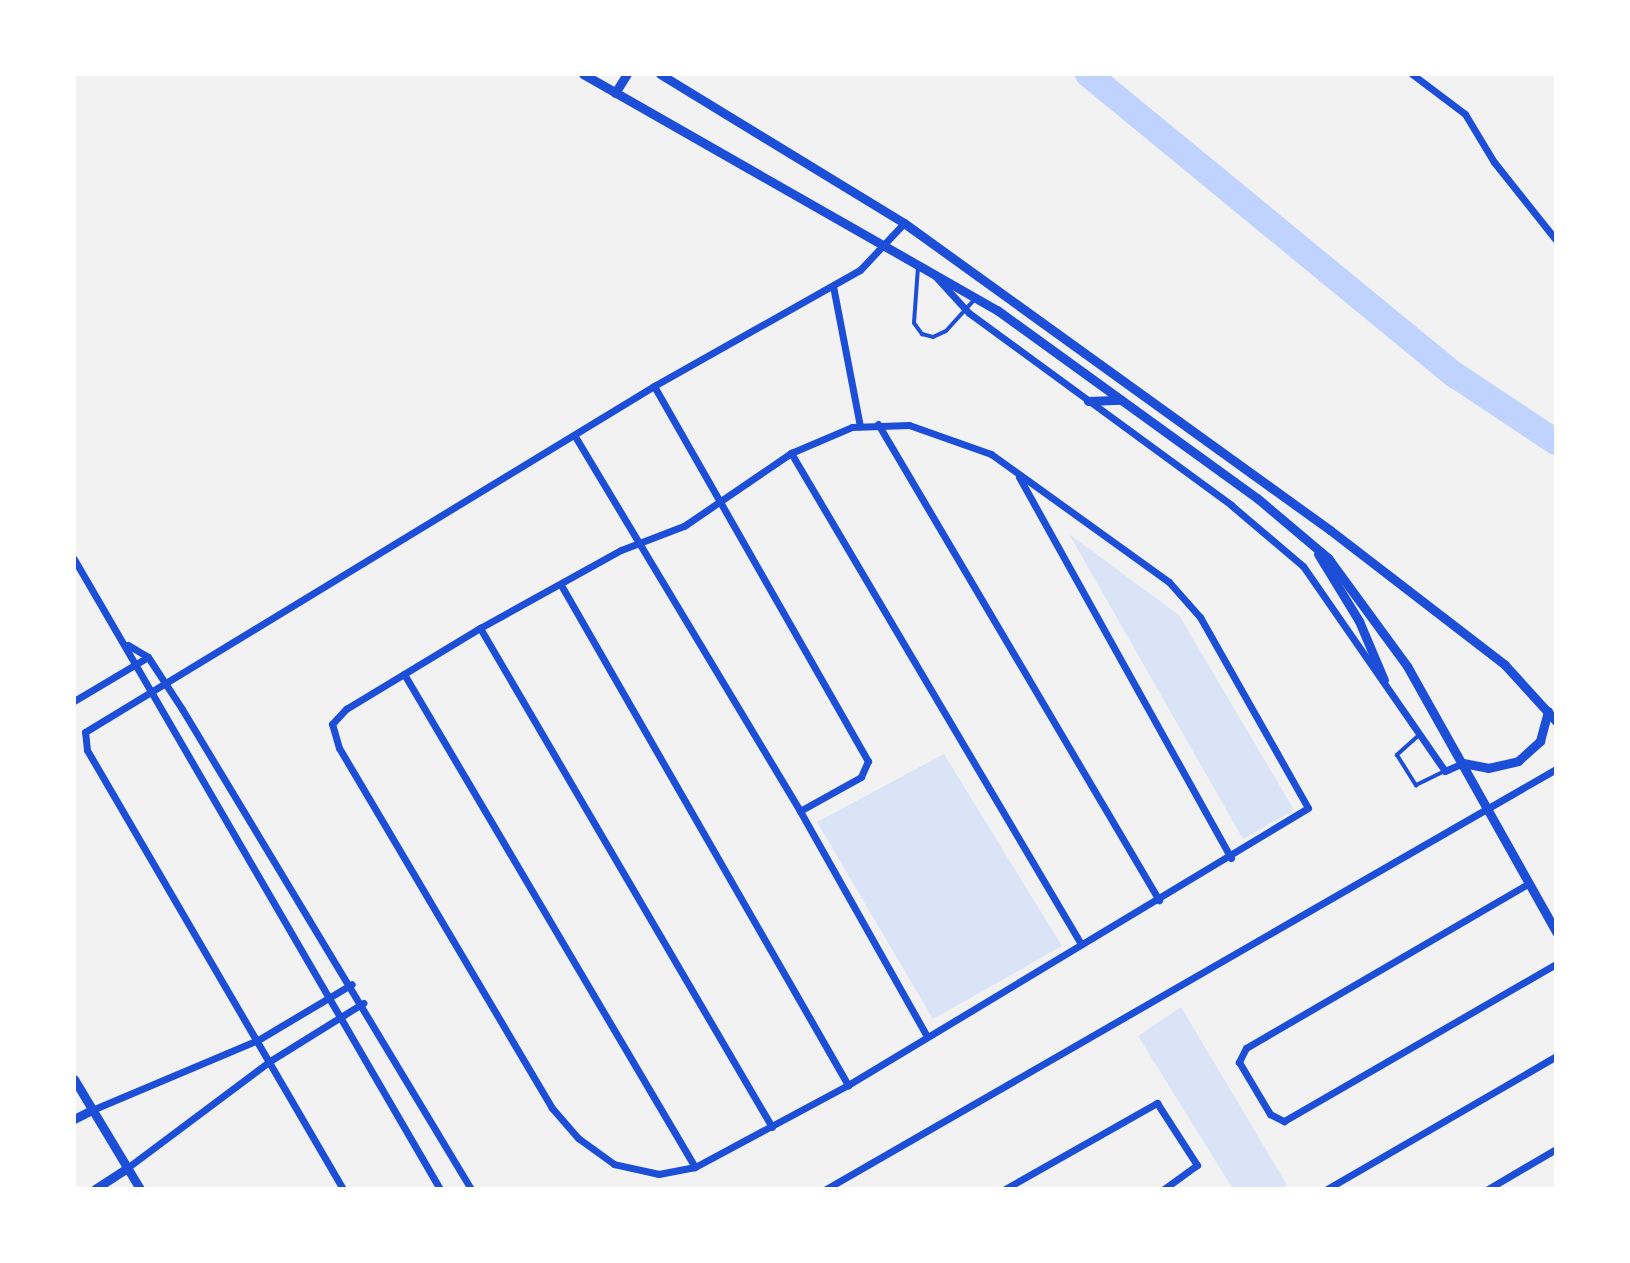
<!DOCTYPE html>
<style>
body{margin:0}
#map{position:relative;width:1630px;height:1263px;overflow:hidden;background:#f2f2f2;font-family:"Roboto Serif",serif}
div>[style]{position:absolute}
.green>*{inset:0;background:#dbe4f7}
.river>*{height:26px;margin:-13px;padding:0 13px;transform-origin:13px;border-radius:13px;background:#bfd3fe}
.service>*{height:4px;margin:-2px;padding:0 2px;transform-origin:2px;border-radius:2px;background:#1d4ed8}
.minor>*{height:7px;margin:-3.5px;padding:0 3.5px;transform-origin:3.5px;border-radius:3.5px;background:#1d4ed8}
.tertiary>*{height:9px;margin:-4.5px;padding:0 4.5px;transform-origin:4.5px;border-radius:4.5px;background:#1d4ed8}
span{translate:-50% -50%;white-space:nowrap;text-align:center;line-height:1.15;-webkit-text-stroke:6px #fff;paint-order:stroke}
.frame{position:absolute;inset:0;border:76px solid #fff;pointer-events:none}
</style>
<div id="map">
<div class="green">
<div style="clip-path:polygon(1069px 534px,1179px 615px,1294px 810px,1243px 839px)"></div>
<div style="clip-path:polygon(944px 754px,1062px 946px,933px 1019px,817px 822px)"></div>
<div style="clip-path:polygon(1181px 1007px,1287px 1185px,1281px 1189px,1233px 1189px,1138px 1036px)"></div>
</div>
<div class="river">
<div style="left:1088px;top:74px;width:475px;rotate:39.4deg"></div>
<div style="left:1455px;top:375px;width:121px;rotate:33.6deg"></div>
</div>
<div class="service">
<div style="left:918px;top:267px;width:56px;rotate:94.1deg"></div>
<div style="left:914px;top:323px;width:14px;rotate:54deg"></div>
<div style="left:922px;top:334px;width:11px;rotate:15deg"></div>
<div style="left:933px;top:337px;width:14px;rotate:-25deg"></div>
<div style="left:946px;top:331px;width:42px;rotate:-47.9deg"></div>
<div style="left:1419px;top:735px;width:30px;rotate:138deg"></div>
<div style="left:1397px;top:755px;width:36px;rotate:58deg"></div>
<div style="left:1416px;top:785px;width:32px;rotate:-26deg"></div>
</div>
<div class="minor">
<div style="left:1412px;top:74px;width:66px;rotate:37deg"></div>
<div style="left:1465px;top:114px;width:56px;rotate:58.9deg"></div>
<div style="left:1494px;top:162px;width:100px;rotate:51.5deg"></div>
<div style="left:935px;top:276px;width:50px;rotate:47.4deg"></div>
<div style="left:969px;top:313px;width:325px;rotate:36.2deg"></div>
<div style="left:1231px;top:505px;width:94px;rotate:40.3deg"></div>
<div style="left:1303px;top:566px;width:249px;rotate:55.3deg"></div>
<div style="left:1445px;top:771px;width:20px;rotate:-24deg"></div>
<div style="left:833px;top:286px;width:143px;rotate:79.1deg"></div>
<div style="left:654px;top:386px;width:432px;rotate:60.3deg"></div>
<div style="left:868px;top:761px;width:17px;rotate:114deg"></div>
<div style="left:861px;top:777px;width:70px;rotate:150.9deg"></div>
<div style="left:878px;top:424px;width:553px;rotate:59.45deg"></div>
<div style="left:909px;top:425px;width:87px;rotate:19.5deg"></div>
<div style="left:991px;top:454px;width:219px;rotate:35.7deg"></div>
<div style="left:1169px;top:582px;width:47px;rotate:48.5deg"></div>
<div style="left:1200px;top:617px;width:219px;rotate:60.5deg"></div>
<div style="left:1308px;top:808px;width:537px;rotate:148.94deg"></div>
<div style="left:848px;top:1085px;width:174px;rotate:151.8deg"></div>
<div style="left:695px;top:1167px;width:37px;rotate:169deg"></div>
<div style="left:659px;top:1174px;width:46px;rotate:-167.5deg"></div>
<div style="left:614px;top:1164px;width:44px;rotate:-144.2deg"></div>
<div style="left:578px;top:1138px;width:40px;rotate:-131deg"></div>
<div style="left:552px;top:1108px;width:418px;rotate:-120.6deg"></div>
<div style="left:339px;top:748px;width:25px;rotate:-106deg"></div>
<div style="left:332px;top:724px;width:21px;rotate:-47deg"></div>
<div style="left:346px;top:709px;width:157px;rotate:-31.2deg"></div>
<div style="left:480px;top:628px;width:161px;rotate:-29deg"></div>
<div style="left:621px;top:550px;width:67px;rotate:-20.9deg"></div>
<div style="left:684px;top:526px;width:130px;rotate:-34.3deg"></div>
<div style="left:791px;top:453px;width:66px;rotate:-23.1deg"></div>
<div style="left:852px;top:427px;width:57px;rotate:-2deg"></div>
<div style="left:576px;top:438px;width:435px;rotate:59deg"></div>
<div style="left:800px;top:811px;width:258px;rotate:60.6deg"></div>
<div style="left:791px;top:453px;width:570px;rotate:59.43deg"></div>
<div style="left:1019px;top:477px;width:436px;rotate:60.9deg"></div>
<div style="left:74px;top:559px;width:729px;rotate:59.85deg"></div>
<div style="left:561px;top:585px;width:577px;rotate:60.14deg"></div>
<div style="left:480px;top:628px;width:578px;rotate:59.67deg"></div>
<div style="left:128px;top:645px;width:23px;rotate:31deg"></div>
<div style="left:148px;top:657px;width:62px;rotate:56.8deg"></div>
<div style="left:182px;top:709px;width:560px;rotate:58.95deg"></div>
<div style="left:404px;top:674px;width:572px;rotate:59.45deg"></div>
<div style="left:74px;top:701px;width:86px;rotate:-30.7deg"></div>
<div style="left:1526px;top:885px;width:324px;rotate:149.8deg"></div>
<div style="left:1246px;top:1048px;width:16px;rotate:117deg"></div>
<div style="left:1239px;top:1062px;width:61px;rotate:59.2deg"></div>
<div style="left:1270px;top:1114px;width:16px;rotate:27deg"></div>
<div style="left:1284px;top:1121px;width:314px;rotate:-30deg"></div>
<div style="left:92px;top:1110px;width:180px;rotate:-22.9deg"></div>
<div style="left:258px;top:1040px;width:109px;rotate:-30.8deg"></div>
<div style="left:127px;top:1168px;width:179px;rotate:-36.8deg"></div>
<div style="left:270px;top:1061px;width:110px;rotate:-31.9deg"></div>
<div style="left:343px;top:1189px;width:508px;rotate:-120.25deg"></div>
<div style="left:87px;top:750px;width:18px;rotate:-96deg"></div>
<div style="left:85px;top:732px;width:666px;rotate:-31.3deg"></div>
<div style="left:654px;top:386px;width:236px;rotate:-29.4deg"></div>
<div style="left:860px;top:270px;width:64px;rotate:-46.9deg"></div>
<div style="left:826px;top:1189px;width:842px;rotate:-29.91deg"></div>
<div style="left:1005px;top:1189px;width:175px;rotate:-29.5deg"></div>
<div style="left:1157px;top:1103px;width:74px;rotate:57.2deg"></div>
<div style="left:1197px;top:1165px;width:41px;rotate:144deg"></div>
<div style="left:1327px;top:1189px;width:265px;rotate:-30.1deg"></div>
<div style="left:1488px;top:1189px;width:79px;rotate:-30.5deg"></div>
</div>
<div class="tertiary">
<div style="left:583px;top:74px;width:477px;rotate:29.7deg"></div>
<div style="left:997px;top:310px;width:321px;rotate:35.9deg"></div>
<div style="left:1257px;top:498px;width:93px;rotate:40.2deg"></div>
<div style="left:1328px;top:558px;width:134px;rotate:53.8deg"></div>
<div style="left:1407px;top:666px;width:305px;rotate:60.7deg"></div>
<div style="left:660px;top:74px;width:286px;rotate:31.4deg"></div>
<div style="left:904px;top:223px;width:525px;rotate:35.78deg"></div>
<div style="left:1330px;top:530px;width:221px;rotate:37.6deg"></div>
<div style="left:1505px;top:665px;width:76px;rotate:47.7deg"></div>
<div style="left:615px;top:93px;width:22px;rotate:-58deg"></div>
<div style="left:1088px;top:401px;width:33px;rotate:-2deg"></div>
<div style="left:1318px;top:554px;width:79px;rotate:58.5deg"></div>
<div style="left:1359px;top:621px;width:64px;rotate:67deg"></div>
<div style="left:1463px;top:763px;width:25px;rotate:11deg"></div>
<div style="left:1488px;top:768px;width:31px;rotate:-13deg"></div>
<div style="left:1518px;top:761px;width:30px;rotate:-42deg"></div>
<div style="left:1540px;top:741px;width:31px;rotate:-75deg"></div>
<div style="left:74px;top:1079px;width:128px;rotate:59deg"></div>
<div style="left:74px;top:1119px;width:20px;rotate:-27deg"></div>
<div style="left:95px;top:1189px;width:38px;rotate:-33deg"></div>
</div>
<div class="frame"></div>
</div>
